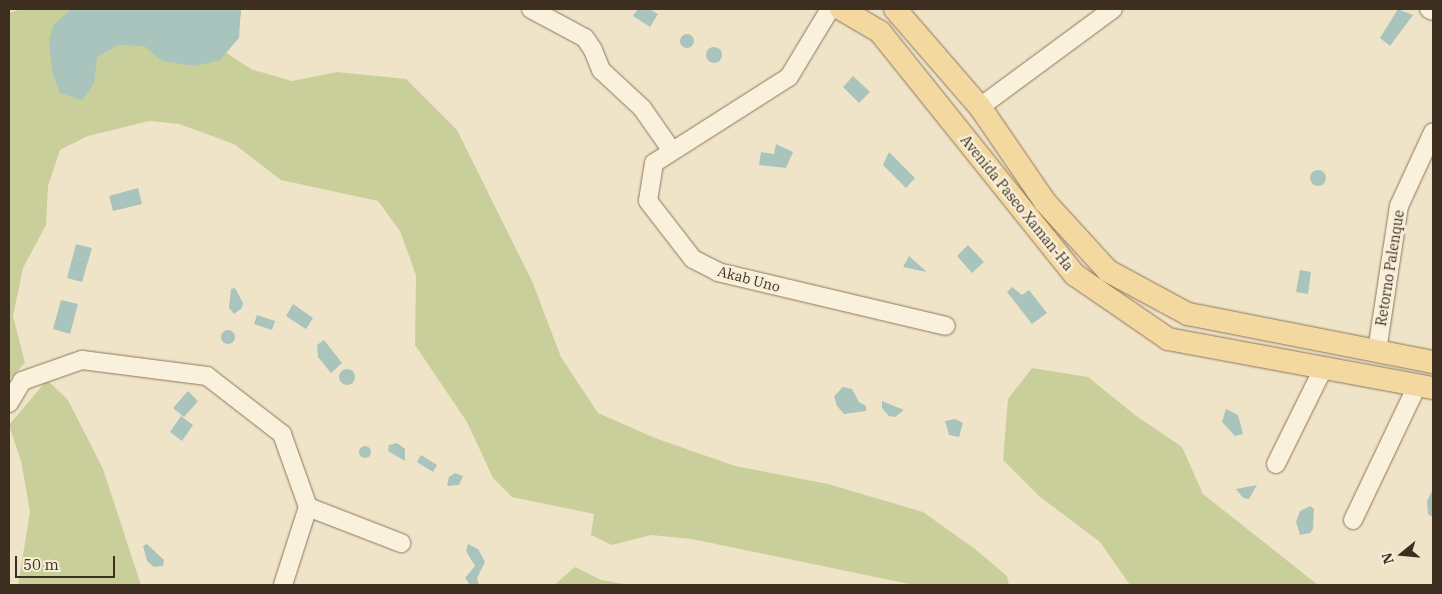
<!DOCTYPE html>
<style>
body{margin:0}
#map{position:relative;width:1442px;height:594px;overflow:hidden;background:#f0e4c8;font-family:"IBM Plex Serif",serif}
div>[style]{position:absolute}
.green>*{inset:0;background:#c9cf9b}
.water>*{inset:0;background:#a9c4bc}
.round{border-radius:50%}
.roads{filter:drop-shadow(0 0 1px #8d765c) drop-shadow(0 0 1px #8d765c)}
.minor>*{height:18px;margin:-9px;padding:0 9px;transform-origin:9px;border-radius:9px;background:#faf1dc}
.major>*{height:22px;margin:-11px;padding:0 11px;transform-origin:11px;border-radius:11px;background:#f3d9a0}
span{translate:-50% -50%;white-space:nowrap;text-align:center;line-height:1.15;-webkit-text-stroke:5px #f7eed8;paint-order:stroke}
.street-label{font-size:14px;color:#3d2e20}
.frame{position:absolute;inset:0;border:10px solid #3d2e20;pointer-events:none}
.north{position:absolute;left:1377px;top:529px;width:50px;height:50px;-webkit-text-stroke:4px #f7eed8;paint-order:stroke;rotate:253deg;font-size:14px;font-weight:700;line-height:20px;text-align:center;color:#3d2e20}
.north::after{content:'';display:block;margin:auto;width:18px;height:22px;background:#3d2e20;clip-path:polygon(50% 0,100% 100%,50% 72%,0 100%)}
.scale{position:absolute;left:15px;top:556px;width:100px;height:22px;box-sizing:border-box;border:2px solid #3d2e20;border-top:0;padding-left:6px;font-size:15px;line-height:18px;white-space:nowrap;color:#3d2e20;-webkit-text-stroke:4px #f7eed8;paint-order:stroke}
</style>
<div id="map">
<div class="green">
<div style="clip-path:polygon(21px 9px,241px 9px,241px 15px,225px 52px,251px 69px,292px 81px,337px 72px,406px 79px,457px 130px,532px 281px,561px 357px,598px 413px,655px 438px,735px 466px,828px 484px,923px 512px,975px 549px,1007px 576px,1009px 585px,914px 585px,692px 539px,651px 535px,612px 545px,591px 535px,594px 514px,512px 497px,493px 478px,467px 422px,415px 345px,416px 275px,400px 231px,378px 201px,281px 180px,234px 144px,179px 124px,149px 121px,88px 136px,60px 150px,48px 186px,46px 225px,23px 268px,13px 316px,25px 363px,9px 380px,9px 13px)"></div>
<div style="clip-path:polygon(1032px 368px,1088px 377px,1135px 415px,1182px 447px,1203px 494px,1318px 585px,1130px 585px,1100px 542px,1039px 496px,1003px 460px,1008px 399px)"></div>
<div style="clip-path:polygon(47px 380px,68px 400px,103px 469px,141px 585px,18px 585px,30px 512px,21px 461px,9px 425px)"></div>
<div style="clip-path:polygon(575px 567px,601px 580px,630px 585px,554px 585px)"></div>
</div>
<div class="water">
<div style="clip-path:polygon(72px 9px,241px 9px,239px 38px,220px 60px,195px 66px,162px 61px,144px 46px,118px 45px,97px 57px,94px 84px,82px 100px,60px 93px,52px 71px,49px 41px,54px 24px)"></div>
<div style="clip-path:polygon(638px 9px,649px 9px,658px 14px,650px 27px,633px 16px)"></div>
<div style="clip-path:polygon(1398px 9px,1413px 15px,1390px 46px,1380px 38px)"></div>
<div class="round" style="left:680px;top:34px;width:14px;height:14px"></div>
<div class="round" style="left:706px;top:47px;width:16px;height:16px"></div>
<div style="clip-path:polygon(853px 76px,870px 92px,859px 103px,843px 87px)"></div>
<div style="clip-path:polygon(776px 144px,793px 152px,786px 168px,759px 165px,761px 152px,774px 154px)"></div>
<div style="clip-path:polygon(889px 152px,915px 178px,906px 188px,883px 165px)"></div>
<div class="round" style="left:1310px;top:170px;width:16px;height:16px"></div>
<div style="clip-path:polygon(138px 188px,142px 204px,113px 211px,109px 196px)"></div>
<div style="clip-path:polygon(76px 244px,92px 248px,82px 282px,67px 278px)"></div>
<div style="clip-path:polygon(968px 245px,984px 262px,972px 273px,957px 256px)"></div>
<div style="clip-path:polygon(909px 256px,927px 272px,903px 267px)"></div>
<div style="clip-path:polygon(1300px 270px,1311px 272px,1308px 294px,1296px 292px)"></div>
<div style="clip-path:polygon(1012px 287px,1022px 295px,1029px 290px,1047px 313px,1032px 324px,1007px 292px)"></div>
<div style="clip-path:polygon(235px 288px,243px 303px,242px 308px,234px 314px,229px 308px,231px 289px)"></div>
<div style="clip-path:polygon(61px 300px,78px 304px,70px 334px,53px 329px)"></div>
<div style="clip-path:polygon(293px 304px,313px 318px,306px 329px,286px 316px)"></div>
<div style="clip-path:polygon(257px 315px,275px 321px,272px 330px,254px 324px)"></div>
<div class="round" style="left:221px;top:330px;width:14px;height:14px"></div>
<div style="clip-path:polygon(324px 340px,342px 363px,331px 373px,318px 357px,317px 345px)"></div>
<div class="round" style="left:339px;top:369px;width:16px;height:16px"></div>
<div style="clip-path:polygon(843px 387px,852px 389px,859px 402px,866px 406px,866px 411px,844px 414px,837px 406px,834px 396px)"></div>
<div style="clip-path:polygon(188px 391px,198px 401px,184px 417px,173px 408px)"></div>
<div style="clip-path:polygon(882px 401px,904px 410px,895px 417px,889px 416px,882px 408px)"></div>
<div style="clip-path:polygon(1226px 409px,1238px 415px,1243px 434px,1235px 436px,1222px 422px)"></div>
<div style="clip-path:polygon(181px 416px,193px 425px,182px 441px,170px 432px)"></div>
<div style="clip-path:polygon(955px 419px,963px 423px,959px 437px,949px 435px,945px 421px)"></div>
<div style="clip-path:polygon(397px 443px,405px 449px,405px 461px,388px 451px,389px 445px)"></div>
<div class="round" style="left:359px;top:446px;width:12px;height:12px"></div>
<div style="clip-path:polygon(421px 455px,437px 465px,433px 472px,417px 462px)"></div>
<div style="clip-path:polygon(455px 473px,463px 476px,459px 485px,447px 486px,449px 477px)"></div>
<div style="clip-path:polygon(1257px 485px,1249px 499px,1243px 498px,1236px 489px)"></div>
<div style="clip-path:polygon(1433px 489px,1433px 517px,1428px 514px,1427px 501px)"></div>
<div style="clip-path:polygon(1310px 506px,1314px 509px,1313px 529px,1310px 533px,1300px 535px,1296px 522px,1300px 511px)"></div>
<div style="clip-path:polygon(147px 544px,164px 560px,163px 566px,154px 567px,147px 561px,143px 546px)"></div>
<div style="clip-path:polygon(468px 544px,478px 549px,485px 562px,477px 578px,479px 585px,470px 585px,465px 578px,475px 566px,466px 551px)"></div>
</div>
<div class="roads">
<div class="minor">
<div style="left:531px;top:9px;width:61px;rotate:28.2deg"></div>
<div style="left:585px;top:38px;width:14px;rotate:56deg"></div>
<div style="left:593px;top:50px;width:22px;rotate:68deg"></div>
<div style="left:601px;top:70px;width:56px;rotate:42.8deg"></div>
<div style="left:642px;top:108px;width:52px;rotate:55.1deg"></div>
<div style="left:830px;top:9px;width:79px;rotate:121.1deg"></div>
<div style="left:789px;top:77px;width:160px;rotate:147.5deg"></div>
<div style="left:654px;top:163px;width:38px;rotate:99deg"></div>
<div style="left:648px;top:201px;width:73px;rotate:52.2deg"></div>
<div style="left:693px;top:259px;width:28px;rotate:27deg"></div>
<div style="left:718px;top:272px;width:234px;rotate:13.3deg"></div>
<div style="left:1429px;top:9px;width:4px;rotate:27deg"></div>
<div style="left:980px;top:107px;width:165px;rotate:-36.4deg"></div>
<div style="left:1377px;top:351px;width:147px;rotate:-81.4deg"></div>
<div style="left:1399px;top:206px;width:81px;rotate:-65.3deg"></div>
<div style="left:9px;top:403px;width:26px;rotate:-59deg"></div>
<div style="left:22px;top:381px;width:64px;rotate:-19.3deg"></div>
<div style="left:82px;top:360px;width:126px;rotate:7.3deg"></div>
<div style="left:207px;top:376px;width:95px;rotate:37.7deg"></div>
<div style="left:282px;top:434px;width:77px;rotate:70.4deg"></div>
<div style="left:308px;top:507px;width:82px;rotate:107.8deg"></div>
<div style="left:1276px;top:464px;width:99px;rotate:-63.7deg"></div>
<div style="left:1320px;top:375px;width:9px;rotate:-41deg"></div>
<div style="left:308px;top:507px;width:100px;rotate:21.2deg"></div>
<div style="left:1353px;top:520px;width:148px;rotate:-64.5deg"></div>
</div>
<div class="major">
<div style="left:841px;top:9px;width:45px;rotate:30.5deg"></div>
<div style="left:880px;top:32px;width:312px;rotate:51.3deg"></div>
<div style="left:1075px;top:275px;width:113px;rotate:34.5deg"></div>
<div style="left:1168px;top:339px;width:269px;rotate:10.5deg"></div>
<div style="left:895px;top:9px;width:130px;rotate:49.1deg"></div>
<div style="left:980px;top:107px;width:115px;rotate:55.6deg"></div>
<div style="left:1045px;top:202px;width:93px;rotate:47.6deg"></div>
<div style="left:1108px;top:271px;width:91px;rotate:28.3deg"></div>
<div style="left:1188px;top:314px;width:250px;rotate:11.1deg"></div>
</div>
</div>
<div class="street-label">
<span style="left:1017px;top:203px;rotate:51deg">Avenida Paseo Xaman-Ha</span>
<span style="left:1390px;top:268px;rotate:-81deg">Retorno Palenque</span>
<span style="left:749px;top:279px;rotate:15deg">Akab Uno</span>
</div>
<div class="frame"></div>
<div class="north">N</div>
<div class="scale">50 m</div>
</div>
